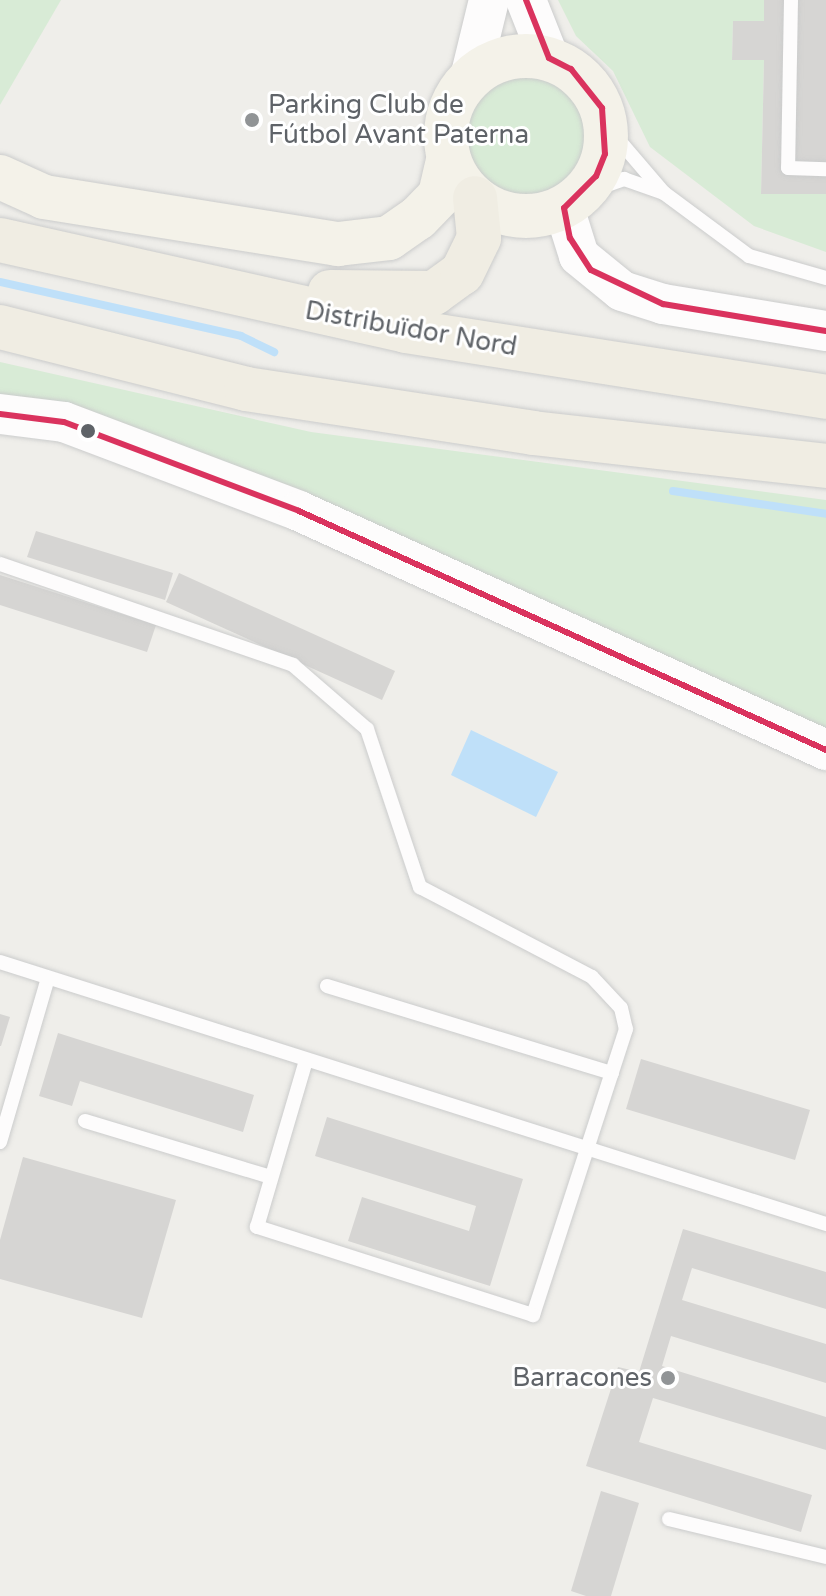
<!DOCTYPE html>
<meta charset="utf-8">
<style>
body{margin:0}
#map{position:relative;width:826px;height:1596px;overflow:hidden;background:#efeeea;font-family:"Varela Round",sans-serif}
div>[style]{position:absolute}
.green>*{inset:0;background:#d8ebd6}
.round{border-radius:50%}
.water>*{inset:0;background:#bfe0f9}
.stream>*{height:8px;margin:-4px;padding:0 4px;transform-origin:4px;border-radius:4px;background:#bfe0f9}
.building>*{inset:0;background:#d6d5d3}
.roads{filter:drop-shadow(0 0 2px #cbcccc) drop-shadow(0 0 2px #cbcccc)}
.lane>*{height:14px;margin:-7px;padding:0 7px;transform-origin:7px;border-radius:7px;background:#fdfcfc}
.secondary>*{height:40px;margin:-20px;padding:0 20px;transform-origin:20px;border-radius:20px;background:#fdfcfc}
.primary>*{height:44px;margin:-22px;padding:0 22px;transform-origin:22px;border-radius:22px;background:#f4f2e9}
.primary>.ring{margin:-22px;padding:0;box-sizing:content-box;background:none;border:44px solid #f4f2e9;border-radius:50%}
.highway>*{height:44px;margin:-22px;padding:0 22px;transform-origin:22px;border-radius:22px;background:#f0ede3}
.bus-1>*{height:6px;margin:-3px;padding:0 3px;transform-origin:3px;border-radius:3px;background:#da335e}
.dots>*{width:22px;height:22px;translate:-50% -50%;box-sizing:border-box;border:4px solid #fff;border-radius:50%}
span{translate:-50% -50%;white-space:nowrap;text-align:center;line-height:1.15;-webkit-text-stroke:6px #fff;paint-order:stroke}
.poi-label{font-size:26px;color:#5f6368}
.left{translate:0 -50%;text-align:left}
.right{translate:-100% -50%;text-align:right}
.street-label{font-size:26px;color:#5f6368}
</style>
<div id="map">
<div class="green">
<div style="clip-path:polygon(0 0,61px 0,0 105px)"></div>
<div style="clip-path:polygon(558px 0,764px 0,764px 21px,733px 21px,732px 60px,764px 60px,761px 193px,826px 194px,826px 252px,754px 226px,650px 147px,613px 71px,576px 36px)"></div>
<div class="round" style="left:465px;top:75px;width:122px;height:122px"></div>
<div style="clip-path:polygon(0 362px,311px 432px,826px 500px,826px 738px,0 400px)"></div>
</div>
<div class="water">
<div style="clip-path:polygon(471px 730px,558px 772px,536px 817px,451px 775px)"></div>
</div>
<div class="stream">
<div style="left:0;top:282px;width:247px;rotate:12.6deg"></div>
<div style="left:241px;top:336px;width:37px;rotate:26deg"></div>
<div style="left:673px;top:491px;width:155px;rotate:8.5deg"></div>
</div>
<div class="building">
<div style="clip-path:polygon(764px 0,826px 0,826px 194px,761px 194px,764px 60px,732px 60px,733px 21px,764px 21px)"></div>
<div style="clip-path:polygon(36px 531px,173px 573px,165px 600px,27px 557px)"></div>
<div style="clip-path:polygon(179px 573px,395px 671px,382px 700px,166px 602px)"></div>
<div style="clip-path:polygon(0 575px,156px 625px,147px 652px,0 605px)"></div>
<div style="clip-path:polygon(0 1014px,10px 1017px,1px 1046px,0 1046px)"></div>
<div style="clip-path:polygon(58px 1033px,254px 1095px,243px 1132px,80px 1081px,72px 1106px,39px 1096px)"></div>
<div style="clip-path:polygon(641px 1059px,810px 1110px,795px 1160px,626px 1109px)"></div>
<div style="clip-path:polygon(327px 1117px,523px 1179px,490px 1286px,348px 1241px,362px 1197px,469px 1231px,476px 1206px,315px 1156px)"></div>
<div style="clip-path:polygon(23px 1157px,176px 1200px,142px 1318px,0 1279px,0 1240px)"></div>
<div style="clip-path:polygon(683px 1229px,826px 1272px,826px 1309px,692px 1268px,682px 1300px,826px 1344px,826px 1383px,671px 1336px,662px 1366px,826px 1417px,826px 1450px,653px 1398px,639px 1442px,812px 1495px,801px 1532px,586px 1466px,618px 1367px,639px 1372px)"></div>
<div style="clip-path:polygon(601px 1491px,639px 1503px,611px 1596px,586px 1596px,571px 1591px)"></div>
</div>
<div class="roads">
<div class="lane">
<div style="left:791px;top:0;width:168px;rotate:91deg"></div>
<div style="left:788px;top:168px;width:38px;rotate:2deg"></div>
<div style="left:664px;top:193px;width:106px;rotate:36.5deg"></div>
<div style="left:749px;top:256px;width:80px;rotate:15.9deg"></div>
<div style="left:582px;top:194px;width:45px;rotate:-19.7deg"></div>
<div style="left:624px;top:179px;width:42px;rotate:19.3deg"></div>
<div style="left:664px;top:193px;width:74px;rotate:-130.6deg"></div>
<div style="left:616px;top:137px;width:32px;rotate:-116deg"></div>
<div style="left:0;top:564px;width:310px;rotate:19deg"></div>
<div style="left:293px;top:665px;width:98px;rotate:40.9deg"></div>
<div style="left:367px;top:729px;width:167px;rotate:71.5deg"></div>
<div style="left:420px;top:887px;width:194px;rotate:27.6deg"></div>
<div style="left:592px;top:977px;width:42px;rotate:46.9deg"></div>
<div style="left:621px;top:1008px;width:22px;rotate:77deg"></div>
<div style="left:626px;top:1029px;width:301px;rotate:108deg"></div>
<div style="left:533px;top:1315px;width:290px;rotate:-162.3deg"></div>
<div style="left:257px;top:1227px;width:174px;rotate:-73.6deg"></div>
<div style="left:0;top:962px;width:867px;rotate:17.6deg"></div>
<div style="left:327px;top:986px;width:298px;rotate:17deg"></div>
<div style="left:85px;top:1121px;width:194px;rotate:16.8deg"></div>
<div style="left:0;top:1142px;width:171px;rotate:-73.7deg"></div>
<div style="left:669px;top:1519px;width:162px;rotate:13.6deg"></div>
</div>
<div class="secondary">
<div style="left:526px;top:0;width:62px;rotate:68.4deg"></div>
<div style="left:470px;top:78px;width:80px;rotate:-76.3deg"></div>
<div style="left:564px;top:208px;width:50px;rotate:72.6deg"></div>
<div style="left:579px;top:256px;width:55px;rotate:39.1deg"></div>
<div style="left:622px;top:291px;width:43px;rotate:17.6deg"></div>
<div style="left:663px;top:304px;width:165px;rotate:9.4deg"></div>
<div style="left:0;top:414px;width:64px;rotate:7.1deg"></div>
<div style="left:64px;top:422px;width:251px;rotate:20.7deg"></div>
<div style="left:299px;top:511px;width:579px;rotate:24.39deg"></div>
</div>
<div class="primary">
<div class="ring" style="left:446px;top:56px;width:116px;height:116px"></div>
<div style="left:0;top:177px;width:48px;rotate:24.4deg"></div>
<div style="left:44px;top:197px;width:298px;rotate:9.1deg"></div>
<div style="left:338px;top:244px;width:51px;rotate:-6.7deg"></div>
<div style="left:389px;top:238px;width:35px;rotate:-35deg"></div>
<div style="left:418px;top:218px;width:32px;rotate:-46deg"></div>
<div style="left:440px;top:195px;width:37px;rotate:-77deg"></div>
</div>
<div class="highway">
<div style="left:0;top:240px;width:416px;rotate:12.6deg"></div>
<div style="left:406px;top:331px;width:425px;rotate:8.9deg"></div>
<div style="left:330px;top:292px;width:104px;rotate:0.6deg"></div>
<div style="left:434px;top:293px;width:34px;rotate:-36deg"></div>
<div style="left:462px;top:273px;width:39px;rotate:-64deg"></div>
<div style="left:479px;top:238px;width:40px;rotate:-95.7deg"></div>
<div style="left:0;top:327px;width:254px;rotate:14.1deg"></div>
<div style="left:246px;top:389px;width:290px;rotate:8.7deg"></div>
<div style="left:533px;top:433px;width:295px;rotate:6.4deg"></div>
</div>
</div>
<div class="bus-1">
<div style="left:526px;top:0;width:62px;rotate:68.4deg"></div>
<div style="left:549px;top:58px;width:25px;rotate:27deg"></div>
<div style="left:571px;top:69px;width:50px;rotate:51.5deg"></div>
<div style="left:602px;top:108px;width:46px;rotate:86.3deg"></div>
<div style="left:605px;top:154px;width:24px;rotate:112deg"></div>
<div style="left:596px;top:176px;width:45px;rotate:135deg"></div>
<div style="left:564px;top:208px;width:31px;rotate:79deg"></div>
<div style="left:570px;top:238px;width:38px;rotate:57deg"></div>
<div style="left:591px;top:270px;width:80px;rotate:25.3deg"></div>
<div style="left:663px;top:304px;width:165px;rotate:9.4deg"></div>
<div style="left:0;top:414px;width:64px;rotate:7.1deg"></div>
<div style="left:64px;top:422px;width:251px;rotate:20.7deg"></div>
<div style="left:299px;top:511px;width:579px;rotate:24.39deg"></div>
</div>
<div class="dots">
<div style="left:252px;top:120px;background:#919496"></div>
<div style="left:88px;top:431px;background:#5f6368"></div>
<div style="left:668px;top:1378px;background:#919496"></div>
</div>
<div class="poi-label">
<span class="left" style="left:268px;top:120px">Parking Club de<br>Fútbol Avant Paterna</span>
<span class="right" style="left:652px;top:1378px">Barracones</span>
</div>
<div class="street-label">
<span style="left:411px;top:329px;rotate:10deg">Distribuïdor Nord</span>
</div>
</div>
